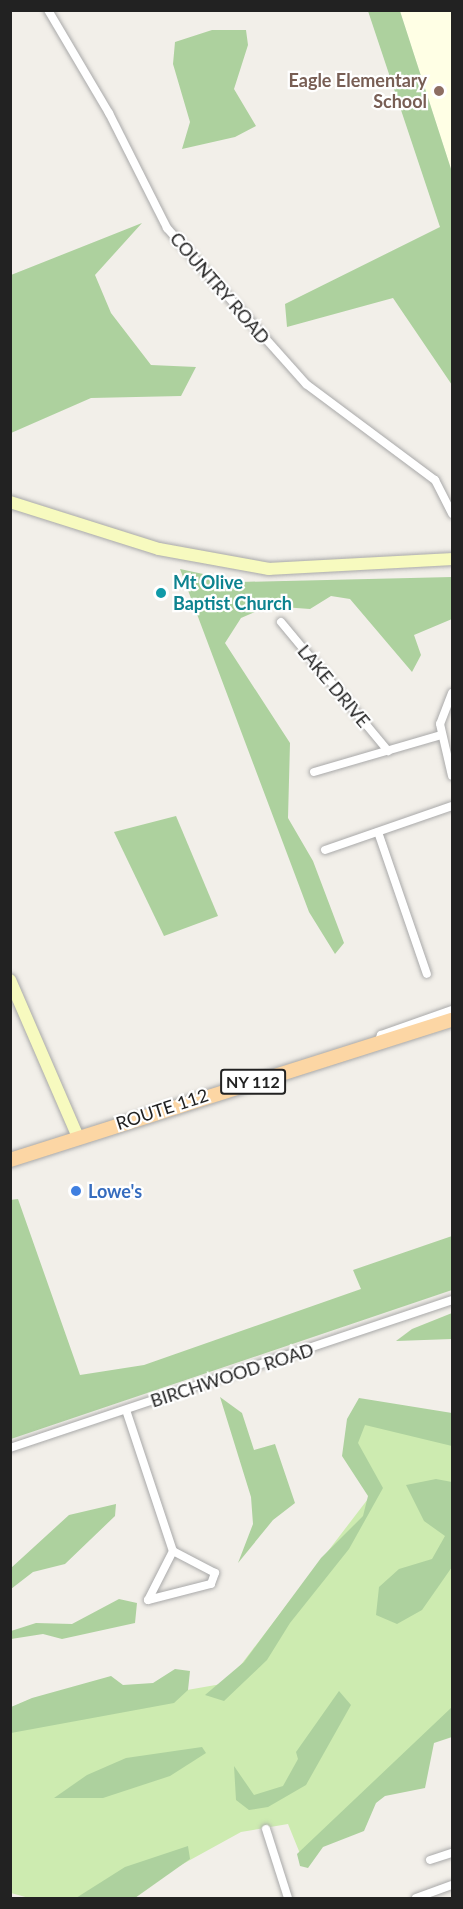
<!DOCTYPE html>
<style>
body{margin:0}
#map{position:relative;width:463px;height:1909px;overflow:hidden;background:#f2efe9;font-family:Lato,sans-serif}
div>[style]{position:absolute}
.education>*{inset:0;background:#ffffe5}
.grass>*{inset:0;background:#cdebb0}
.forest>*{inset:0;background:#add19e}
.roads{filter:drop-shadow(0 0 2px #a9a9a9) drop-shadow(0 0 2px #a9a9a9)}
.street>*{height:8px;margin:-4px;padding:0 4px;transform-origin:4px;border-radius:4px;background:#fff}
.secondary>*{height:12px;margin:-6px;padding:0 6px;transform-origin:6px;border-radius:6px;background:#f7fabf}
.primary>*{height:14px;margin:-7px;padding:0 7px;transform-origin:7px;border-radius:7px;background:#fcd6a4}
.dots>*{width:16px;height:16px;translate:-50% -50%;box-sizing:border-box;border:3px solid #fff;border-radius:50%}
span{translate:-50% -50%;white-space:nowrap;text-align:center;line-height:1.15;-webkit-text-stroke:4.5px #fff;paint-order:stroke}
.shield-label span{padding:2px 4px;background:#fff;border:2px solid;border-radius:4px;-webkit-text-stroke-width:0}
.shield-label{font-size:16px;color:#222;font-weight:700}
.education-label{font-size:18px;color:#785e54;font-weight:700}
.right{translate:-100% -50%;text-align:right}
.street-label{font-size:18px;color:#222}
.culture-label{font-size:18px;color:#0d838f;font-weight:700}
.left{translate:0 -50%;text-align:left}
.shop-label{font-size:18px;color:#366cbe;font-weight:700}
.frame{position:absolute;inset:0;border:12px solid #222;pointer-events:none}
</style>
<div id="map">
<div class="education">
<div style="clip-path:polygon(400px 11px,452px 11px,452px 172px)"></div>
</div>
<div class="grass">
<div style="clip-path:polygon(366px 1413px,452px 1429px,452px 1725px,303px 1861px,288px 1824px,241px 1832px,121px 1898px,29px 1898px,11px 1893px,11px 1721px,227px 1683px,374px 1491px,350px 1447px)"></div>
</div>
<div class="forest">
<div style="clip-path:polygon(368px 11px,400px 11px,452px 172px,452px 385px,393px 298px,287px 327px,285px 304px,440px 227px)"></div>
<div style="clip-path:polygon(212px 30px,246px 30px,248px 45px,234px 89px,256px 126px,235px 137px,182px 149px,190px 122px,173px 64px,175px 42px)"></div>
<div style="clip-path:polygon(142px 223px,95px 275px,111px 313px,151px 365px,196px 367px,181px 396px,91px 398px,11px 433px,11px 275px)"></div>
<div style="clip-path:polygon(180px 569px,240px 582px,452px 577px,452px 619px,414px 635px,421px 655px,412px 672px,350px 599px,331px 596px,310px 609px,269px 606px,241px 618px,225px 643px,290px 743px,288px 818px,313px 861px,344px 943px,335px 954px,309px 912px)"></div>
<div style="clip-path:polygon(176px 816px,218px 916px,164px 936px,114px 832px)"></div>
<div style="clip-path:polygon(18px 1199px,80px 1375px,144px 1365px,361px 1289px,353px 1270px,452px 1236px,452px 1290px,11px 1439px,10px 1200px)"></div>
<div style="clip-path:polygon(452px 1313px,452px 1339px,396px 1341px,412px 1329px)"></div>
<div style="clip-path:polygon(220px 1397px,242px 1413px,254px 1450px,275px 1444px,295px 1503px,273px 1520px,238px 1563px,253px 1524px,251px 1497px)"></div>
<div style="clip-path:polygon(359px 1398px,452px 1413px,452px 1446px,365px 1425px,358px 1443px,383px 1488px,349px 1549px,290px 1623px,267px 1660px,224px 1701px,205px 1695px,244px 1662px,321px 1558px,363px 1516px,368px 1496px,342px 1456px,347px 1419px)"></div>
<div style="clip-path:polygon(436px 1479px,452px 1482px,452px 1567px,422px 1610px,397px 1624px,376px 1615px,379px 1587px,399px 1569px,432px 1559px,445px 1536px,424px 1521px,406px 1485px)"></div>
<div style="clip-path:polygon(116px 1504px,115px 1516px,65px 1564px,33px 1572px,11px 1589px,11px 1568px,69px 1515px)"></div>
<div style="clip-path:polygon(119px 1599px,137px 1603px,135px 1623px,62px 1639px,43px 1634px,11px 1639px,11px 1631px,36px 1623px,72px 1624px)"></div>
<div style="clip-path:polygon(175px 1669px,190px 1671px,188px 1690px,174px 1703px,11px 1733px,11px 1707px,32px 1698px,111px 1676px,123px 1685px,153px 1683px)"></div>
<div style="clip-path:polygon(339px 1691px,351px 1705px,306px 1785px,268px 1807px,249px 1810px,236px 1800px,234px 1766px,254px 1795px,283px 1786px,298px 1759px,296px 1752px)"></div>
<div style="clip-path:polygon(452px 1707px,452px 1737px,434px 1743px,425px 1788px,385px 1796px,376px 1803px,364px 1831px,323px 1847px,308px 1868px,300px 1866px,297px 1854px)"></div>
<div style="clip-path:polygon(202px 1747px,206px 1753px,170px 1776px,103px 1798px,54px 1798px,87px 1775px,126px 1758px)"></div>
<div style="clip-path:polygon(188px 1846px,190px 1859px,135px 1898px,76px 1898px,125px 1867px)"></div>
</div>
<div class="roads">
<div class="street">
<div style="left:48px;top:10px;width:120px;rotate:59.4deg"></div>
<div style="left:109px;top:113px;width:129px;rotate:63.2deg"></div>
<div style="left:167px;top:228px;width:209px;rotate:48.3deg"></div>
<div style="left:306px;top:384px;width:161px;rotate:36.7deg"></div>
<div style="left:435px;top:480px;width:38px;rotate:63deg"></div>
<div style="left:281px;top:622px;width:168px;rotate:50.3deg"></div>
<div style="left:452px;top:693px;width:33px;rotate:111deg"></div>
<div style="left:440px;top:724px;width:53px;rotate:77deg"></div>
<div style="left:314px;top:772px;width:132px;rotate:-16.2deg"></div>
<div style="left:378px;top:832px;width:150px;rotate:71deg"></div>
<div style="left:325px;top:850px;width:134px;rotate:-19.1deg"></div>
<div style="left:377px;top:1045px;width:11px;rotate:-68deg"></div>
<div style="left:381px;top:1035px;width:75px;rotate:-19.4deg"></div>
<div style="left:126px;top:1410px;width:149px;rotate:71.6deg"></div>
<div style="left:173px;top:1551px;width:55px;rotate:117deg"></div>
<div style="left:148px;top:1600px;width:65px;rotate:-14.3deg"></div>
<div style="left:211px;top:1584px;width:12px;rotate:-70deg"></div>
<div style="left:215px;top:1573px;width:47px;rotate:-152.4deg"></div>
<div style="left:10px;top:1448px;width:466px;rotate:-18.5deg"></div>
<div style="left:266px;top:1829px;width:72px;rotate:72.3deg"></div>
<div style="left:430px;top:1860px;width:23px;rotate:-18deg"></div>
<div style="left:416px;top:1898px;width:38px;rotate:-20deg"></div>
</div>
<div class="secondary">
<div style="left:10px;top:502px;width:156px;rotate:17.5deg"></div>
<div style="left:159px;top:549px;width:112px;rotate:10.3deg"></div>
<div style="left:269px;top:569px;width:183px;rotate:-3.1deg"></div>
<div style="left:10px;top:980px;width:171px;rotate:66.6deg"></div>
</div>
<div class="primary">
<div style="left:10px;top:1160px;width:464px;rotate:-17.6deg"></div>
</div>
</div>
<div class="dots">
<div style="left:439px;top:91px;background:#8d6e63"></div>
<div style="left:161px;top:593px;background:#0f9aa8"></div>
<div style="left:76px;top:1191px;background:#3f7fe0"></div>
</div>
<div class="shield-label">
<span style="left:253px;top:1082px">NY 112</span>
</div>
<div class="education-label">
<span class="right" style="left:427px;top:91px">Eagle Elementary<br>School</span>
</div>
<div class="street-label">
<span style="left:220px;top:288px;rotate:49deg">COUNTRY ROAD</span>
<span style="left:334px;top:686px;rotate:50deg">LAKE DRIVE</span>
<span style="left:162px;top:1109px;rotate:-18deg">ROUTE 112</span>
<span style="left:232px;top:1375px;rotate:-18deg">BIRCHWOOD ROAD</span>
</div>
<div class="culture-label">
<span class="left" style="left:173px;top:593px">Mt Olive<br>Baptist Church</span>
</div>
<div class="shop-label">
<span class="left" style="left:88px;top:1191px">Lowe's</span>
</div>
<div class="frame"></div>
</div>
